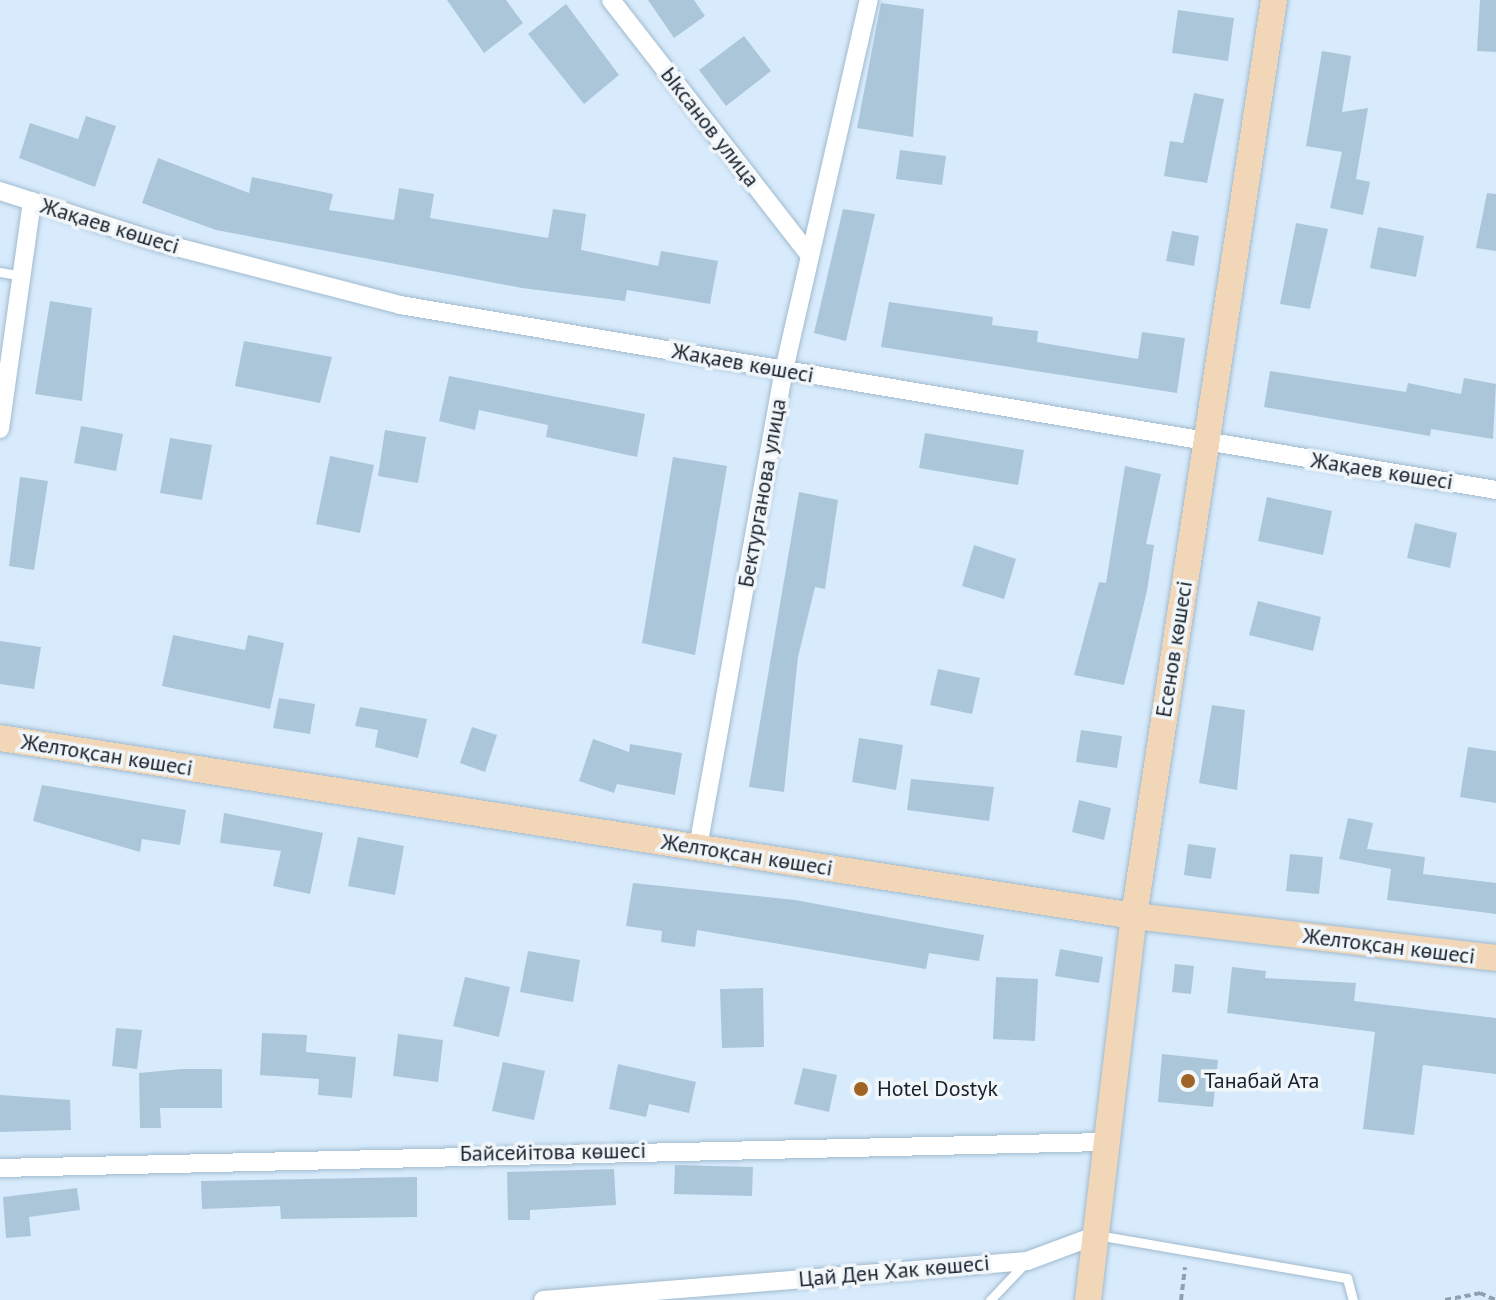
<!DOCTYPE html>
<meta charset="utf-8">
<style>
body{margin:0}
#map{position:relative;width:1496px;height:1300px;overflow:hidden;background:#d7ebfc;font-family:"PT Sans",sans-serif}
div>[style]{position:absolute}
.building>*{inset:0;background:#acc6d9}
.path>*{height:4px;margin-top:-2px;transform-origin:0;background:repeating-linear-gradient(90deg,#90a0ae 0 6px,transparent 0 10px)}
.roads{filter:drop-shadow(0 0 2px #a1bace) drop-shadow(0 0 2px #a1bace)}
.lane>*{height:9px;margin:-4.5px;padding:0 4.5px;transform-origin:4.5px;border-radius:4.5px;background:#fff}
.street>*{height:18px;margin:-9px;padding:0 9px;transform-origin:9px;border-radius:9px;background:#fff}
.secondary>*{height:26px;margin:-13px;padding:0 13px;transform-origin:13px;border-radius:13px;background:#f1d7b8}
.dots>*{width:22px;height:22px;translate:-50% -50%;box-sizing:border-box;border:4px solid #f1f6fa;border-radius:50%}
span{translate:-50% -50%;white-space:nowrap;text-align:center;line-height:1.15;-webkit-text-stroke:7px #f1f6fa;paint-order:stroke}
.street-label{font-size:22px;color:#182129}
.poi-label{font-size:22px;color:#182129}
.left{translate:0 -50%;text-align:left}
</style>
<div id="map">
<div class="building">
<div style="clip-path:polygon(447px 0,506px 0,523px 23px,484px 53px)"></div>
<div style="clip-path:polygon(648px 0,694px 0,705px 16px,674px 38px)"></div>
<div style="clip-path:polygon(1480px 0,1496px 0,1496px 52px,1477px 51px)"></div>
<div style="clip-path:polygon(881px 3px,924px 9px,913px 137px,857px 128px)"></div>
<div style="clip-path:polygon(566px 4px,619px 75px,584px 104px,528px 34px)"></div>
<div style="clip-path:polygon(1178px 10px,1234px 18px,1228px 61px,1172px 53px)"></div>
<div style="clip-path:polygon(744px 36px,771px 71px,726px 106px,699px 70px)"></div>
<div style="clip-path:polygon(1322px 51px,1351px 56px,1342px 112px,1368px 108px,1356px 179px,1370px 182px,1363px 215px,1330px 208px,1342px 152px,1306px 146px)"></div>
<div style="clip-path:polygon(1194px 93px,1224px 99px,1207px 183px,1164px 176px,1170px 141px,1183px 143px)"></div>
<div style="clip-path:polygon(86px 116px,116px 126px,95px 187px,19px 158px,30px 123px,78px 139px)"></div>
<div style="clip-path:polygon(900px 150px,946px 156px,942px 185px,896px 179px)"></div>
<div style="clip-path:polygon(158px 158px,249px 193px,252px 177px,333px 194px,329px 210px,394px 220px,399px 188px,434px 194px,430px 218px,548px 238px,553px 209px,586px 214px,581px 250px,658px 266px,661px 251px,718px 261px,710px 304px,627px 290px,625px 301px,522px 288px,216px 230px,142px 203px)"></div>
<div style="clip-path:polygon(1487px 193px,1496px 194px,1496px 251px,1476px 248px)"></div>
<div style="clip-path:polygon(843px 209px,875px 214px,846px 341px,814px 333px)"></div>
<div style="clip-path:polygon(1296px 223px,1328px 229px,1310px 309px,1280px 304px)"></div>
<div style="clip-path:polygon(1378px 227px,1424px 236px,1416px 277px,1370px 268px)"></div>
<div style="clip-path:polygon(1172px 231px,1199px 236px,1194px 266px,1166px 261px)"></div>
<div style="clip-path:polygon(50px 301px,92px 308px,82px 401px,35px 394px)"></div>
<div style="clip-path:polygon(889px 302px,993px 317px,992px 325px,1038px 331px,1037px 342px,1138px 359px,1142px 332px,1185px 338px,1177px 393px,881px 347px)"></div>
<div style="clip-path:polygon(244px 341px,332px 357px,320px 403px,235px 386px)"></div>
<div style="clip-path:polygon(1270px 371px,1406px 392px,1408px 383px,1461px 394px,1464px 378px,1496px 384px,1493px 439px,1431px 429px,1430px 436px,1264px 407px)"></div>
<div style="clip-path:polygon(449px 376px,645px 414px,637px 457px,546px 437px,548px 425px,479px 410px,475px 430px,439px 421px)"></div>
<div style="clip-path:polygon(81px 426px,123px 434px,116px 471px,74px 463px)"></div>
<div style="clip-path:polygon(385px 430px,426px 437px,418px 483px,378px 476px)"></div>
<div style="clip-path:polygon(925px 433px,1024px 450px,1018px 485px,919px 468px)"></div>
<div style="clip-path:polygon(170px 438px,212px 445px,202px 500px,160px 493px)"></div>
<div style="clip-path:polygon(330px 456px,374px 465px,360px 533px,316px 524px)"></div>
<div style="clip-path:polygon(673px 457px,727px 466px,695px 655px,642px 643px)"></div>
<div style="clip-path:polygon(1125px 466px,1161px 474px,1146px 544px,1154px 545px,1147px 591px,1124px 685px,1074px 675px,1099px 582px,1106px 583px)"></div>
<div style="clip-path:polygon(20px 477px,48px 481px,34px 570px,9px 566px)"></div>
<div style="clip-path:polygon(799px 492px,838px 500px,825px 589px,815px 587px,798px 657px,784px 792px,749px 787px)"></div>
<div style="clip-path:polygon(1267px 497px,1332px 511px,1323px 555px,1258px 541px)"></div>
<div style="clip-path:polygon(1415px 523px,1457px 533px,1450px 568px,1407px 558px)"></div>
<div style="clip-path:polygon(974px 545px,1016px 559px,1004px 599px,962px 586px)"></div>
<div style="clip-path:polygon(1258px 601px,1321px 617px,1313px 651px,1249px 635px)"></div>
<div style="clip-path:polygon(173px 635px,245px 650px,248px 635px,284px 643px,270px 709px,162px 686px)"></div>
<div style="clip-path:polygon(0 641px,41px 647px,34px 689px,0 684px)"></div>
<div style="clip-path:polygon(938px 669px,980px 678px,972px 714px,930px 705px)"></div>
<div style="clip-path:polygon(279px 698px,315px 704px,310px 734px,273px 728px)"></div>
<div style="clip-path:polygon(1212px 705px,1245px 710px,1237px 790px,1199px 783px)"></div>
<div style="clip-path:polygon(360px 707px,427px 719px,418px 758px,375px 747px,378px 730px,355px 726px)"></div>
<div style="clip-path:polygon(472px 727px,497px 735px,485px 772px,460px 763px)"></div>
<div style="clip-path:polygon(1081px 730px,1122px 736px,1117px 768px,1076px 762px)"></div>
<div style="clip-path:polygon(859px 738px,903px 745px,896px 790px,852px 782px)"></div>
<div style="clip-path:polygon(593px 739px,629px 752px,630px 744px,682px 753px,675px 795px,617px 784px,614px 793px,579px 781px)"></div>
<div style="clip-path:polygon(1468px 747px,1496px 751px,1496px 803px,1460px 797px)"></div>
<div style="clip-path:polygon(911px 779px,994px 787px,989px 821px,907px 810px)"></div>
<div style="clip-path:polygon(42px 785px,186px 810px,180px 845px,142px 839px,140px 852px,33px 821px)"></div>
<div style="clip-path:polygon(1079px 800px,1111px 808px,1104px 840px,1072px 832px)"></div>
<div style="clip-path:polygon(224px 813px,323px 833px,310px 894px,273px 886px,281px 851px,220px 843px)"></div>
<div style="clip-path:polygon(1348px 818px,1373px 823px,1367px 849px,1425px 857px,1423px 874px,1496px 883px,1496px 914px,1387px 900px,1391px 869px,1339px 859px)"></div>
<div style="clip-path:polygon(358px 837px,404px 846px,395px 895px,348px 886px)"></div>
<div style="clip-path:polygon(1188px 844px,1216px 848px,1211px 879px,1184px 875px)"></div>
<div style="clip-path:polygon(1290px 854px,1323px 857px,1319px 894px,1286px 891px)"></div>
<div style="clip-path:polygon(633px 883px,795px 900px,984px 935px,979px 961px,929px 953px,926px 969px,697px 930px,695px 947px,661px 942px,662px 931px,626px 926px)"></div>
<div style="clip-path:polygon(1060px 949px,1103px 957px,1099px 983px,1055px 976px)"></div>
<div style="clip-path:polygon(528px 951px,580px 960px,573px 1002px,520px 992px)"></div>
<div style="clip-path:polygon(1175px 964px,1194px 966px,1191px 994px,1172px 992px)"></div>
<div style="clip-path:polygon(1232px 967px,1266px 971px,1265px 978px,1356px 983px,1354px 1001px,1496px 1018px,1496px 1074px,1423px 1065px,1414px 1135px,1363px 1129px,1375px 1032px,1227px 1013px)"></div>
<div style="clip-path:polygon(465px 977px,510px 987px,499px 1037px,453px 1026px)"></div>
<div style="clip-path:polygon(996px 977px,1038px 979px,1035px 1041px,993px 1039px)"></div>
<div style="clip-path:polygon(763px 988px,764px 1047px,722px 1048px,720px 989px)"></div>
<div style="clip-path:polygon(116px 1028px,142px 1030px,137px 1069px,112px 1066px)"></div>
<div style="clip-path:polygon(262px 1033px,307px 1035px,306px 1052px,356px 1057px,352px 1098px,318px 1095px,319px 1079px,260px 1075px)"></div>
<div style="clip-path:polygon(398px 1034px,443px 1040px,438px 1082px,393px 1076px)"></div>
<div style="clip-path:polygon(1162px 1054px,1218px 1060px,1213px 1107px,1158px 1102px)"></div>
<div style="clip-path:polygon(503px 1062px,545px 1071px,534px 1120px,492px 1111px)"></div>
<div style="clip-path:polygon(618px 1064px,696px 1082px,689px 1113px,649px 1104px,646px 1117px,609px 1109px)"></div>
<div style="clip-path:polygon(803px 1068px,837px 1075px,829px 1112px,794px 1104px)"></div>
<div style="clip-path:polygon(182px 1069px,222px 1069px,222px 1108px,160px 1108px,161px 1128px,140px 1128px,139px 1073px)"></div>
<div style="clip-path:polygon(0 1095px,70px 1100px,71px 1130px,0 1132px)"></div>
<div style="clip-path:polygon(675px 1165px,753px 1167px,752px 1196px,674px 1194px)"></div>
<div style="clip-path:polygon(614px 1169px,616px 1205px,530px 1210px,530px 1220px,508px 1220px,507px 1172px)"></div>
<div style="clip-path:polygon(417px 1177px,417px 1217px,281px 1219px,280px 1206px,202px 1209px,201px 1181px)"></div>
<div style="clip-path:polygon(77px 1188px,80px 1210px,29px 1217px,31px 1236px,6px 1238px,3px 1197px)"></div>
</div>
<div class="path">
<div style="left:1181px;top:1300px;width:33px;rotate:-83deg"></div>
<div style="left:1445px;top:1300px;width:36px;rotate:-11deg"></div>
<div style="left:1480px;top:1293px;width:17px;rotate:24deg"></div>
</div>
<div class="roads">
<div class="lane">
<div style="left:0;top:272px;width:22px;rotate:10deg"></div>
<div style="left:1097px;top:1235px;width:254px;rotate:9.8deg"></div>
<div style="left:1347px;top:1278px;width:23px;rotate:75deg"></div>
<div style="left:990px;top:1300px;width:52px;rotate:-46.5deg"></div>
</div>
<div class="street">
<div style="left:611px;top:0;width:322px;rotate:52.1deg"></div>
<div style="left:0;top:191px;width:169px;rotate:17.9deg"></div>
<div style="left:161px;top:243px;width:247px;rotate:14.5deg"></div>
<div style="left:400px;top:305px;width:1112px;rotate:9.58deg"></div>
<div style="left:0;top:429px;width:230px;rotate:-82deg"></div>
<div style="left:698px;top:847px;width:485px;rotate:-79.8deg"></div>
<div style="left:784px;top:370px;width:380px;rotate:-77.1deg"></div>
<div style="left:0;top:1168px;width:1107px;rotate:-1.35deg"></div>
<div style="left:543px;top:1300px;width:486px;rotate:-4.6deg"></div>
<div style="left:1027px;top:1261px;width:75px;rotate:-20.4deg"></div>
</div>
<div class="secondary">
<div style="left:0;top:738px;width:1148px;rotate:8.92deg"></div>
<div style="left:1134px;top:916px;width:364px;rotate:6.6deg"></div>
<div style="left:1088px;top:1300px;width:387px;rotate:-83.2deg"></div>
<div style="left:1134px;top:916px;width:927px;rotate:-81.31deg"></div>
</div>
</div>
<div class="dots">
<div style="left:1188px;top:1081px;background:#9f6326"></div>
<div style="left:861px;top:1089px;background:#9f6326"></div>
</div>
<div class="street-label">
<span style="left:710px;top:127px;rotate:52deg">Ыксанов улица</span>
<span style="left:110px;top:226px;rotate:17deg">Жақаев көшесі</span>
<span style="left:743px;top:363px;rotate:10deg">Жақаев көшесі</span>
<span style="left:1382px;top:471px;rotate:9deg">Жақаев көшесі</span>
<span style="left:762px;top:493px;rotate:-80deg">Бектурганова улица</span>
<span style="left:1174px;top:649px;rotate:-81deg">Есенов көшесі</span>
<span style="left:107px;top:755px;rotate:9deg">Желтоқсан көшесі</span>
<span style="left:747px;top:855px;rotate:9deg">Желтоқсан көшесі</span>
<span style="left:1389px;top:946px;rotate:7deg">Желтоқсан көшесі</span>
<span style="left:553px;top:1152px;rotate:-1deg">Байсейітова көшесі</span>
<span style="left:894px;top:1271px;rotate:-5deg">Цай Ден Хак көшесі</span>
</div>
<div class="poi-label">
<span class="left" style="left:1204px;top:1081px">Танабай Ата</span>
<span class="left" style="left:877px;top:1089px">Hotel Dostyk</span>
</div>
</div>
